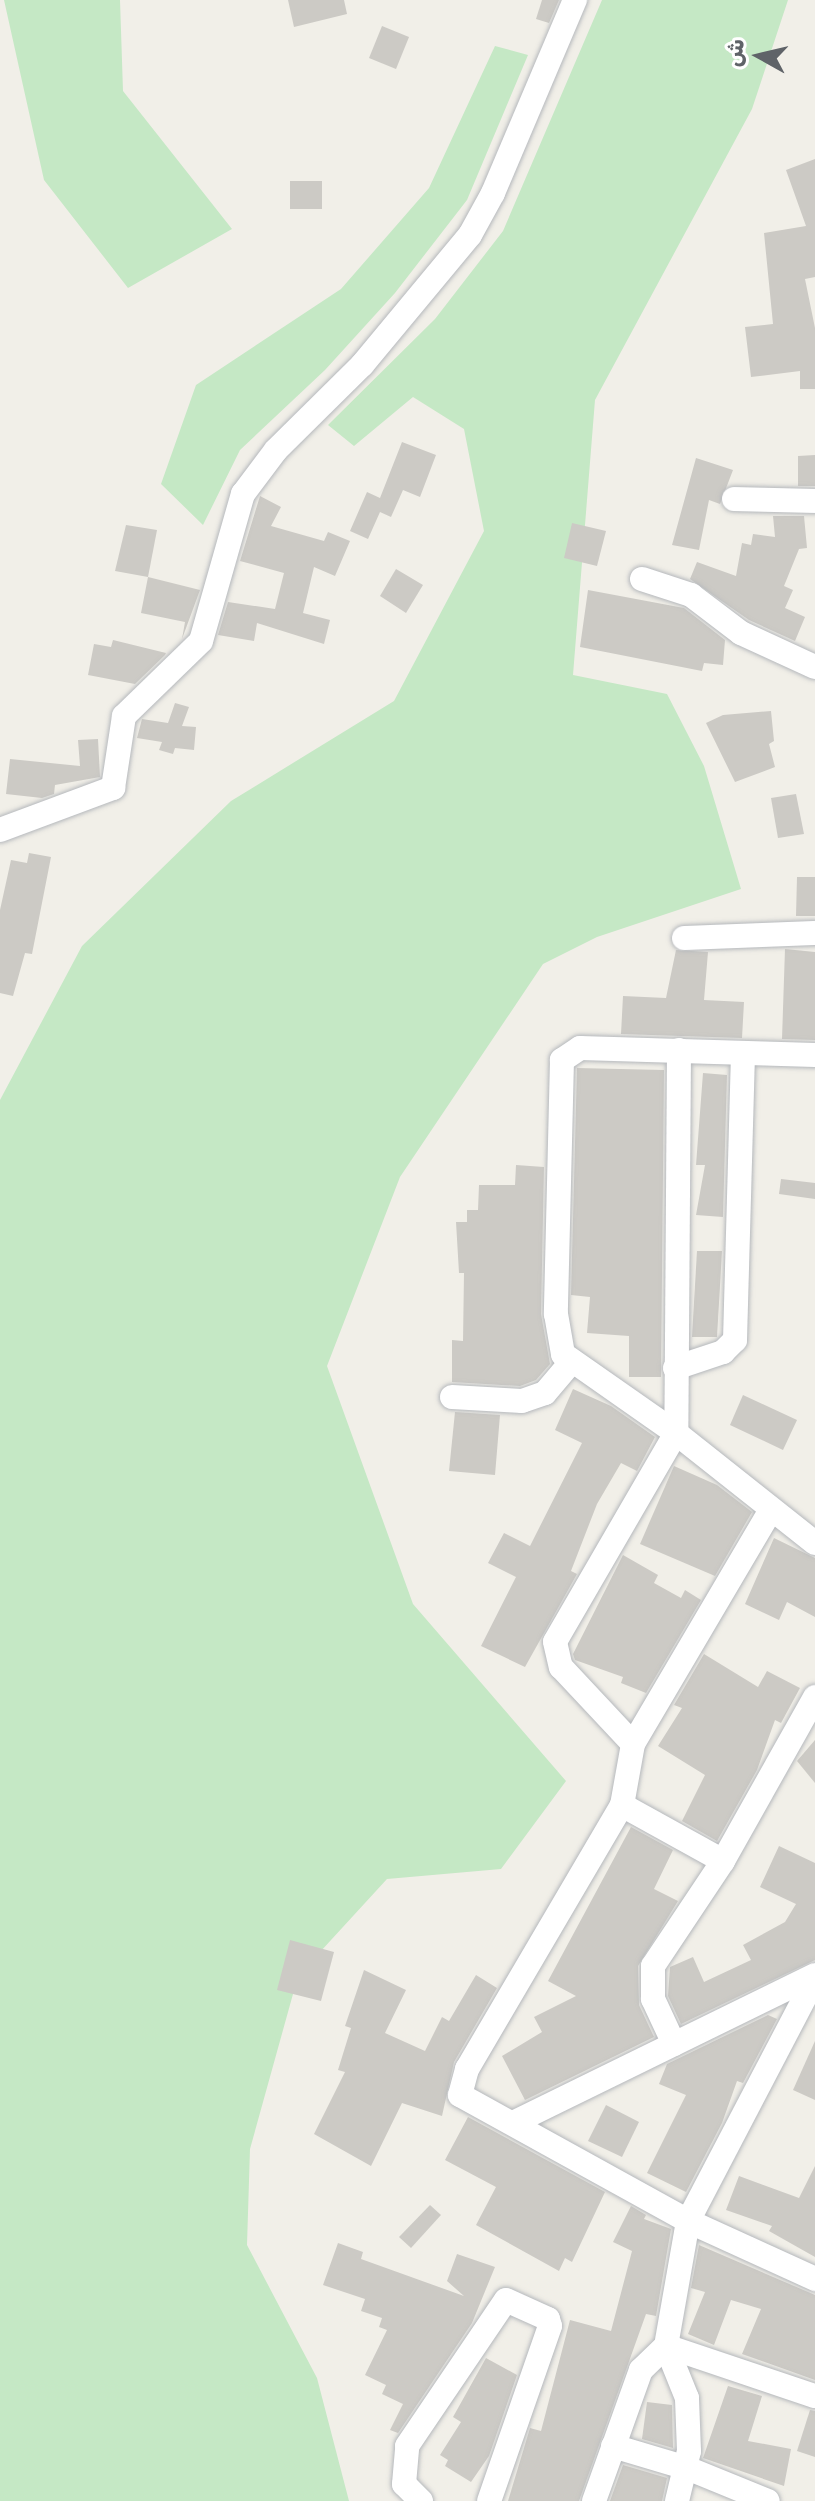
<!DOCTYPE html>
<meta charset="utf-8">
<style>
body{margin:0}
#map{position:relative;width:815px;height:2501px;overflow:hidden;background:#f1efe8;font-family:Rubik,"Noto Naskh Arabic",sans-serif}
div>[style]{position:absolute}
.green>*{inset:0;background:#c5e8c5}
.building>*{inset:0;background:#cccac5}
.roads{filter:drop-shadow(0 0 2px #b5b8bc) drop-shadow(0 0 2px #b5b8bc)}
.minor>*{height:24px;margin:-12px;padding:0 12px;transform-origin:12px;border-radius:12px;background:#fff}
span{translate:-50% -50%;white-space:nowrap;text-align:center;line-height:1.15;-webkit-text-stroke:7px #fff;paint-order:stroke}
.north{position:absolute;left:719px;top:16px;width:80px;height:80px;-webkit-text-stroke:6px #fff;paint-order:stroke;rotate:278deg;font-size:22px;font-weight:700;line-height:32px;text-align:center;color:#5f6368}
.north::after{content:'';display:block;margin:auto;width:28px;height:36px;background:#5f6368;clip-path:polygon(50% 0,100% 100%,50% 72%,0 100%)}
</style>
<div id="map">
<div class="green">
<div style="clip-path:polygon(4px 0,120px 0,123px 91px,232px 229px,128px 288px,44px 180px)"></div>
<div style="clip-path:polygon(602px 0,788px 0,752px 109px,595px 400px,573px 675px,667px 694px,704px 766px,741px 889px,597px 937px,543px 964px,400px 1177px,327px 1366px,413px 1604px,566px 1781px,501px 1869px,387px 1879px,298px 1976px,250px 2149px,247px 2245px,317px 2378px,349px 2501px,0 2501px,0 1100px,82px 946px,231px 801px,394px 701px,484px 531px,464px 429px,413px 397px,354px 446px,328px 425px,435px 319px,503px 231px)"></div>
<div style="clip-path:polygon(495px 46px,528px 55px,467px 200px,395px 293px,325px 370px,240px 450px,203px 525px,161px 484px,196px 385px,341px 289px,429px 188px)"></div>
</div>
<div class="building">
<div style="clip-path:polygon(288px 0,344px 0,347px 14px,294px 27px)"></div>
<div style="clip-path:polygon(542px 0,559px 0,549px 23px,536px 19px)"></div>
<div style="clip-path:polygon(382px 26px,409px 37px,396px 69px,369px 58px)"></div>
<div style="clip-path:polygon(815px 159px,815px 277px,805px 279px,815px 328px,815px 389px,800px 389px,800px 371px,751px 377px,745px 327px,773px 324px,764px 233px,806px 226px,786px 170px)"></div>
<div style="clip-path:polygon(290px 181px,322px 181px,322px 209px,290px 209px)"></div>
<div style="clip-path:polygon(402px 442px,436px 455px,420px 497px,403px 490px,391px 517px,380px 512px,368px 539px,350px 531px,367px 492px,380px 498px)"></div>
<div style="clip-path:polygon(815px 455px,815px 486px,798px 486px,798px 456px)"></div>
<div style="clip-path:polygon(696px 458px,733px 470px,720px 504px,709px 500px,699px 550px,672px 545px)"></div>
<div style="clip-path:polygon(260px 496px,281px 507px,271px 526px,324px 541px,328px 532px,350px 541px,335px 576px,314px 567px,303px 613px,330px 620px,324px 644px,257px 623px,254px 641px,218px 635px,228px 602px,275px 609px,284px 573px,240px 561px)"></div>
<div style="clip-path:polygon(773px 516px,804px 516px,807px 548px,799px 549px,784px 586px,793px 590px,785px 608px,805px 617px,795px 641px,749px 620px,690px 579px,697px 562px,736px 576px,742px 543px,751px 545px,753px 534px,775px 537px)"></div>
<div style="clip-path:polygon(572px 523px,606px 531px,597px 566px,564px 558px)"></div>
<div style="clip-path:polygon(126px 525px,157px 530px,148px 577px,115px 571px)"></div>
<div style="clip-path:polygon(396px 569px,423px 585px,406px 613px,380px 596px)"></div>
<div style="clip-path:polygon(148px 577px,200px 590px,182px 639px,185px 622px,141px 613px)"></div>
<div style="clip-path:polygon(588px 590px,684px 608px,725px 640px,723px 665px,704px 663px,702px 671px,580px 647px)"></div>
<div style="clip-path:polygon(113px 640px,166px 653px,165px 655px,135px 684px,88px 675px,94px 644px,111px 647px)"></div>
<div style="clip-path:polygon(175px 703px,189px 707px,182px 726px,196px 727px,194px 750px,175px 748px,173px 754px,159px 750px,162px 742px,137px 738px,142px 719px,168px 723px)"></div>
<div style="clip-path:polygon(771px 711px,774px 741px,769px 744px,775px 767px,735px 782px,706px 723px,723px 715px)"></div>
<div style="clip-path:polygon(98px 739px,100px 777px,55px 785px,54px 794px,42px 798px,6px 794px,10px 759px,80px 766px,78px 740px)"></div>
<div style="clip-path:polygon(796px 794px,804px 834px,778px 838px,771px 798px)"></div>
<div style="clip-path:polygon(29px 853px,51px 857px,32px 954px,25px 953px,13px 996px,0 993px,0 910px,11px 860px,27px 863px)"></div>
<div style="clip-path:polygon(797px 877px,815px 877px,815px 916px,796px 916px)"></div>
<div style="clip-path:polygon(785px 949px,815px 952px,815px 1040px,782px 1039px)"></div>
<div style="clip-path:polygon(676px 950px,708px 952px,704px 1000px,744px 1002px,742px 1038px,621px 1034px,623px 996px,666px 998px)"></div>
<div style="clip-path:polygon(577px 1068px,664px 1070px,661px 1377px,629px 1377px,629px 1336px,587px 1333px,590px 1297px,571px 1295px)"></div>
<div style="clip-path:polygon(703px 1073px,727px 1075px,723px 1217px,696px 1215px,705px 1165px,696px 1165px)"></div>
<div style="clip-path:polygon(516px 1165px,544px 1167px,541px 1314px,550px 1364px,536px 1380px,520px 1386px,452px 1382px,452px 1340px,463px 1341px,464px 1273px,459px 1273px,456px 1222px,467px 1222px,467px 1210px,478px 1210px,479px 1185px,515px 1185px)"></div>
<div style="clip-path:polygon(781px 1179px,815px 1183px,815px 1199px,779px 1194px)"></div>
<div style="clip-path:polygon(697px 1251px,722px 1251px,717px 1337px,692px 1337px)"></div>
<div style="clip-path:polygon(573px 1389px,611px 1406px,655px 1437px,637px 1471px,621px 1463px,597px 1504px,571px 1571px,577px 1574px,525px 1667px,481px 1646px,516px 1577px,488px 1563px,504px 1533px,530px 1546px,582px 1443px,555px 1430px)"></div>
<div style="clip-path:polygon(743px 1395px,797px 1420px,783px 1450px,730px 1425px)"></div>
<div style="clip-path:polygon(455px 1412px,500px 1415px,495px 1475px,449px 1471px)"></div>
<div style="clip-path:polygon(674px 1466px,717px 1485px,752px 1512px,715px 1576px,640px 1544px)"></div>
<div style="clip-path:polygon(774px 1538px,815px 1558px,815px 1617px,787px 1602px,779px 1620px,745px 1604px)"></div>
<div style="clip-path:polygon(623px 1555px,658px 1575px,654px 1583px,681px 1598px,685px 1590px,701px 1600px,646px 1693px,621px 1683px,623px 1677px,575px 1660px,573px 1654px)"></div>
<div style="clip-path:polygon(704px 1654px,758px 1687px,767px 1671px,800px 1688px,781px 1723px,775px 1720px,757px 1770px,717px 1841px,682px 1821px,705px 1775px,658px 1746px,682px 1708px,674px 1705px)"></div>
<div style="clip-path:polygon(815px 1740px,815px 1783px,797px 1761px)"></div>
<div style="clip-path:polygon(631px 1827px,673px 1850px,654px 1889px,678px 1901px,638px 1966px,639px 2005px,654px 2037px,525px 2100px,502px 2056px,542px 2032px,534px 2017px,576px 1996px,548px 1981px)"></div>
<div style="clip-path:polygon(779px 1846px,815px 1863px,815px 1960px,681px 2024px,668px 1996px,670px 1967px,693px 1957px,704px 1982px,751px 1960px,743px 1945px,785px 1922px,796px 1904px,760px 1887px)"></div>
<div style="clip-path:polygon(290px 1940px,334px 1952px,321px 2001px,277px 1990px)"></div>
<div style="clip-path:polygon(364px 1970px,406px 1990px,385px 2033px,425px 2051px,442px 2017px,449px 2021px,476px 1975px,497px 1988px,454px 2062px,442px 2116px,402px 2103px,371px 2166px,314px 2134px,345px 2072px,338px 2070px,351px 2028px,345px 2026px)"></div>
<div style="clip-path:polygon(768px 2015px,777px 2019px,743px 2083px,737px 2081px,722px 2123px,686px 2192px,647px 2173px,686px 2095px,659px 2084px,667px 2064px)"></div>
<div style="clip-path:polygon(815px 2041px,815px 2100px,793px 2090px)"></div>
<div style="clip-path:polygon(606px 2105px,639px 2122px,622px 2157px,588px 2141px)"></div>
<div style="clip-path:polygon(468px 2117px,605px 2192px,572px 2262px,565px 2258px,559px 2271px,476px 2225px,496px 2187px,445px 2160px)"></div>
<div style="clip-path:polygon(815px 2166px,815px 2257px,769px 2231px,772px 2226px,726px 2210px,739px 2176px,799px 2198px)"></div>
<div style="clip-path:polygon(430px 2205px,441px 2215px,411px 2248px,399px 2237px)"></div>
<div style="clip-path:polygon(631px 2206px,646px 2215px,644px 2219px,671px 2229px,656px 2316px,646px 2314px,579px 2501px,508px 2501px,530px 2428px,541px 2431px,570px 2320px,611px 2331px,632px 2251px,613px 2242px)"></div>
<div style="clip-path:polygon(338px 2243px,363px 2252px,361px 2259px,464px 2296px,447px 2281px,457px 2254px,495px 2267px,472px 2323px,398px 2433px,390px 2430px,403px 2404px,382px 2394px,386px 2385px,365px 2375px,387px 2330px,379px 2327px,382px 2318px,361px 2311px,365px 2299px,323px 2285px)"></div>
<div style="clip-path:polygon(699px 2245px,815px 2295px,815px 2380px,742px 2354px,761px 2309px,731px 2300px,714px 2345px,688px 2334px,705px 2292px,691px 2288px)"></div>
<div style="clip-path:polygon(486px 2358px,517px 2375px,489px 2456px,471px 2482px,445px 2466px,448px 2460px,440px 2455px,461px 2422px,453px 2417px)"></div>
<div style="clip-path:polygon(728px 2386px,762px 2396px,748px 2441px,791px 2449px,784px 2486px,703px 2458px)"></div>
<div style="clip-path:polygon(647px 2402px,672px 2405px,673px 2448px,642px 2439px)"></div>
<div style="clip-path:polygon(810px 2410px,815px 2411px,815px 2457px,797px 2451px)"></div>
<div style="clip-path:polygon(623px 2465px,667px 2478px,662px 2501px,610px 2501px)"></div>
</div>
<div class="roads">
<div class="minor">
<div style="left:734px;top:499px;width:81px;rotate:1.4deg"></div>
<div style="left:642px;top:579px;width:52px;rotate:18.1deg"></div>
<div style="left:691px;top:595px;width:63px;rotate:37.2deg"></div>
<div style="left:741px;top:633px;width:81px;rotate:24.7deg"></div>
<div style="left:0;top:830px;width:121px;rotate:-20.4deg"></div>
<div style="left:113px;top:788px;width:73px;rotate:-81.3deg"></div>
<div style="left:124px;top:716px;width:107px;rotate:-44.2deg"></div>
<div style="left:201px;top:641px;width:153px;rotate:-74.1deg"></div>
<div style="left:243px;top:494px;width:55px;rotate:-53.1deg"></div>
<div style="left:276px;top:450px;width:121px;rotate:-44.7deg"></div>
<div style="left:362px;top:365px;width:169px;rotate:-50.3deg"></div>
<div style="left:470px;top:235px;width:48px;rotate:-61.3deg"></div>
<div style="left:493px;top:193px;width:210px;rotate:-67deg"></div>
<div style="left:684px;top:938px;width:131px;rotate:-2.2deg"></div>
<div style="left:679px;top:1050px;width:383px;rotate:90.4deg"></div>
<div style="left:676px;top:1433px;width:241px;rotate:120.1deg"></div>
<div style="left:555px;top:1642px;width:26px;rotate:77deg"></div>
<div style="left:561px;top:1667px;width:105px;rotate:46.9deg"></div>
<div style="left:633px;top:1744px;width:62px;rotate:100.2deg"></div>
<div style="left:622px;top:1805px;width:306px;rotate:120.4deg"></div>
<div style="left:467px;top:2069px;width:27px;rotate:105deg"></div>
<div style="left:460px;top:2095px;width:260px;rotate:28.9deg"></div>
<div style="left:688px;top:2221px;width:140px;rotate:24.5deg"></div>
<div style="left:815px;top:1055px;width:235px;rotate:-178.3deg"></div>
<div style="left:580px;top:1048px;width:22px;rotate:146deg"></div>
<div style="left:562px;top:1060px;width:254px;rotate:91.4deg"></div>
<div style="left:556px;top:1314px;width:41px;rotate:80.1deg"></div>
<div style="left:563px;top:1354px;width:138px;rotate:35deg"></div>
<div style="left:676px;top:1433px;width:177px;rotate:38.4deg"></div>
<div style="left:675px;top:1368px;width:51px;rotate:-18.4deg"></div>
<div style="left:723px;top:1352px;width:17px;rotate:-45deg"></div>
<div style="left:735px;top:1340px;width:287px;rotate:-88.4deg"></div>
<div style="left:452px;top:1397px;width:70px;rotate:3.3deg"></div>
<div style="left:522px;top:1401px;width:24px;rotate:-19deg"></div>
<div style="left:545px;top:1393px;width:42px;rotate:-49.8deg"></div>
<div style="left:633px;top:1744px;width:272px;rotate:-59.5deg"></div>
<div style="left:622px;top:1805px;width:115px;rotate:29deg"></div>
<div style="left:674px;top:2044px;width:50px;rotate:-115deg"></div>
<div style="left:653px;top:1999px;width:33px;rotate:-90deg"></div>
<div style="left:653px;top:1966px;width:126px;rotate:-56.3deg"></div>
<div style="left:723px;top:1861px;width:188px;rotate:-60.7deg"></div>
<div style="left:515px;top:2122px;width:334px;rotate:-26.1deg"></div>
<div style="left:613px;top:2446px;width:77px;rotate:16.6deg"></div>
<div style="left:687px;top:2468px;width:87px;rotate:22.2deg"></div>
<div style="left:421px;top:2501px;width:24px;rotate:-135deg"></div>
<div style="left:404px;top:2484px;width:38px;rotate:-85deg"></div>
<div style="left:407px;top:2446px;width:176px;rotate:-55.9deg"></div>
<div style="left:506px;top:2300px;width:46px;rotate:24.3deg"></div>
<div style="left:548px;top:2319px;width:7px;rotate:74deg"></div>
<div style="left:550px;top:2326px;width:185px;rotate:109.2deg"></div>
<div style="left:594px;top:2501px;width:139px;rotate:-70.3deg"></div>
<div style="left:641px;top:2370px;width:35px;rotate:-44deg"></div>
<div style="left:666px;top:2346px;width:157px;rotate:18.6deg"></div>
<div style="left:677px;top:2501px;width:51px;rotate:-76.5deg"></div>
<div style="left:689px;top:2451px;width:53px;rotate:-92.2deg"></div>
<div style="left:687px;top:2398px;width:56px;rotate:-112deg"></div>
<div style="left:666px;top:2346px;width:127px;rotate:-80deg"></div>
<div style="left:688px;top:2221px;width:274px;rotate:-62.4deg"></div>
</div>
</div>
<div class="north">ش</div>
</div>
